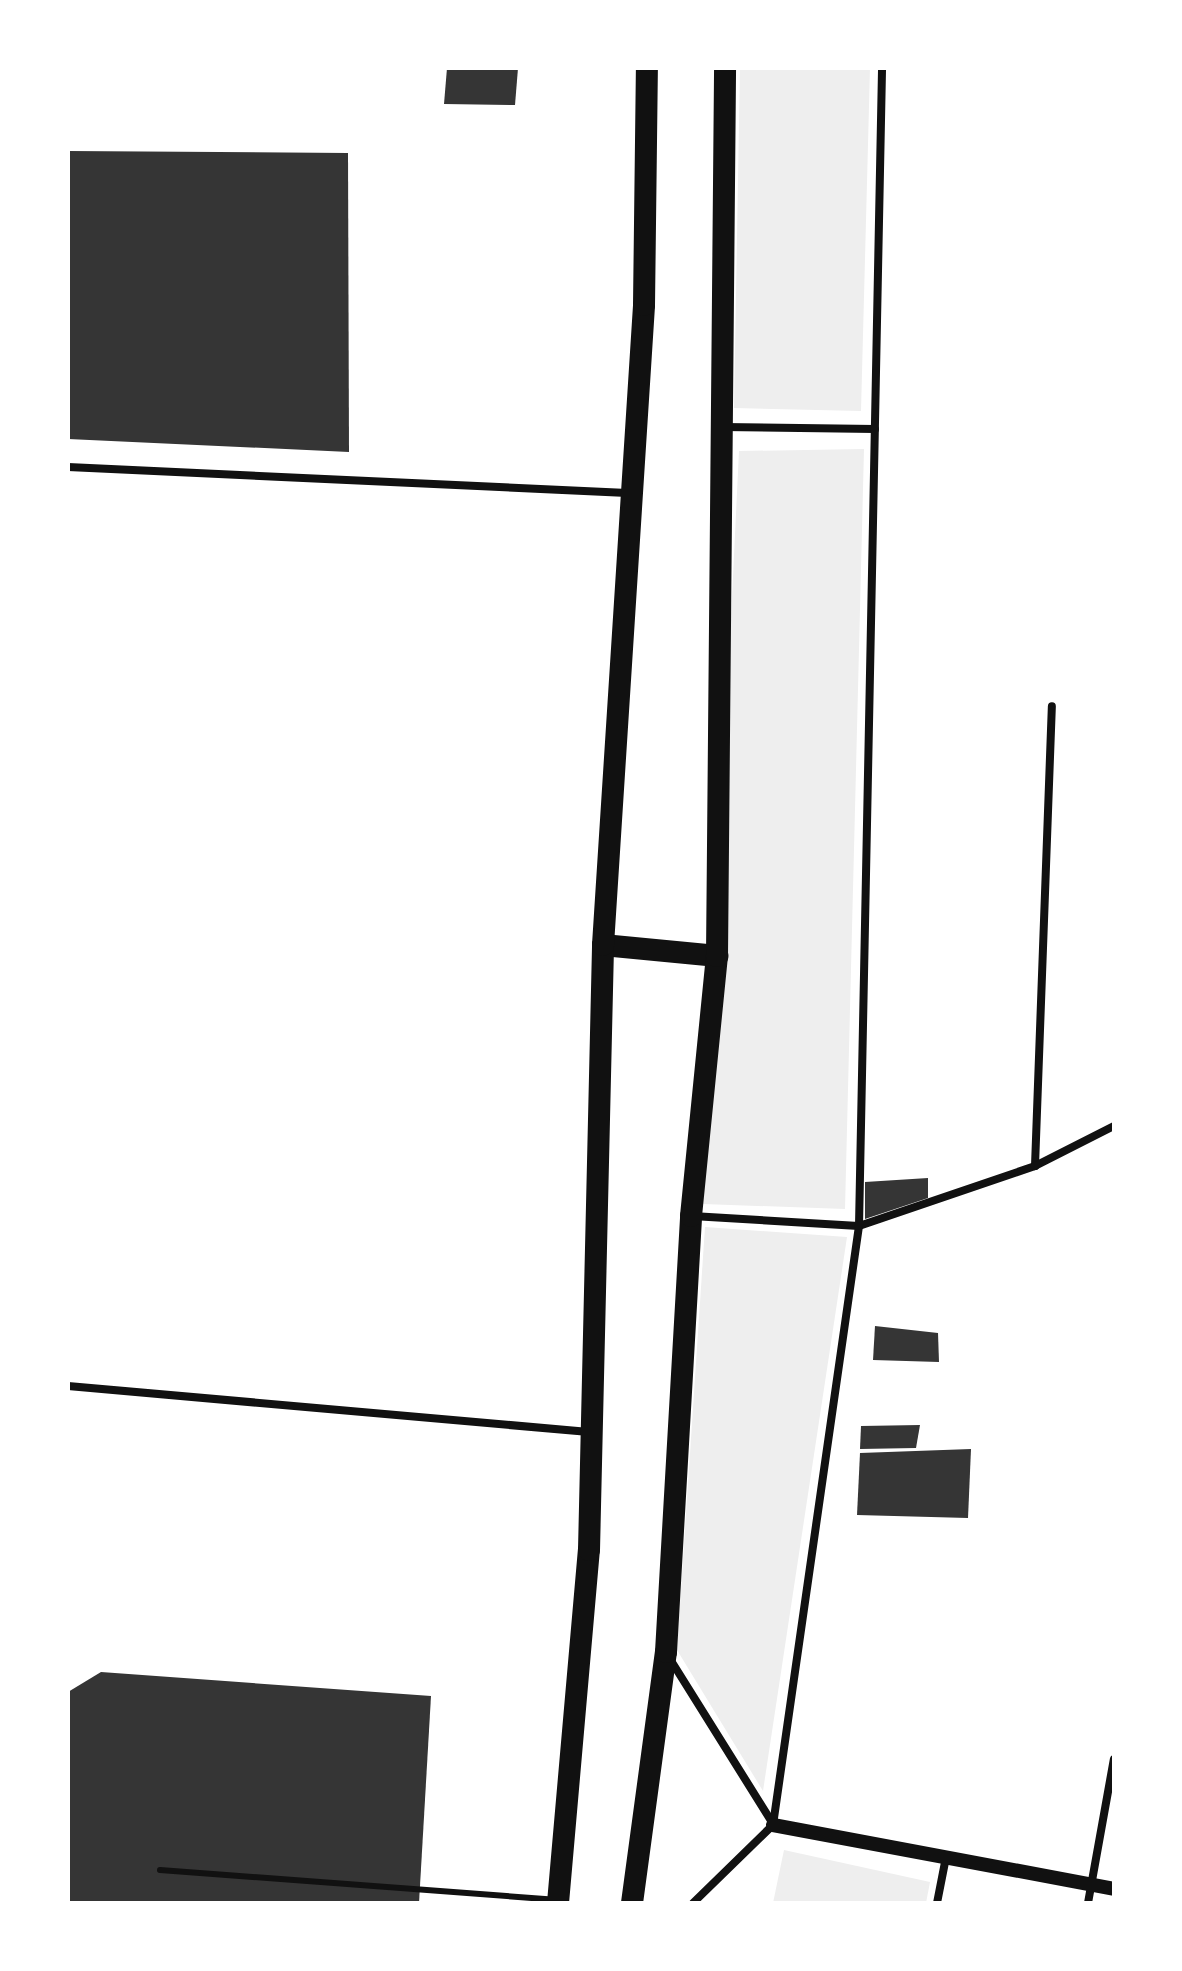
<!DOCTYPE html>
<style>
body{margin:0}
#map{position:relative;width:1182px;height:1971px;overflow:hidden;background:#fff;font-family:Jost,sans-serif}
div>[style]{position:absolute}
.green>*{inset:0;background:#eee}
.building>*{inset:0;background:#353535}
.service>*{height:6px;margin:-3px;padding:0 3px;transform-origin:3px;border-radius:3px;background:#111}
.minor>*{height:8px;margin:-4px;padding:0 4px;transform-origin:4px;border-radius:4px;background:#111}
.tertiary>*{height:14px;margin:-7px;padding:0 7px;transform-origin:7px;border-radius:7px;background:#111}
.trunk>*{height:22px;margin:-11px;padding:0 11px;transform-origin:11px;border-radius:11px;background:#111}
span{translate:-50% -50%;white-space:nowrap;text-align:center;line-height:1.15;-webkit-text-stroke:8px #fff;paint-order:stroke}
.frame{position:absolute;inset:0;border:70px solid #fff;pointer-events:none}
</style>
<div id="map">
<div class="green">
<div style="clip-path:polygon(740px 68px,870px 68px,861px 411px,734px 408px)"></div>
<div style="clip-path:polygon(864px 449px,845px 1209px,703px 1204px,739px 451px)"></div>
<div style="clip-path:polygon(705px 1227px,847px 1237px,763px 1791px,677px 1650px)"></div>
<div style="clip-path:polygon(784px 1850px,930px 1882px,926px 1903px,773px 1903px)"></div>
</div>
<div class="building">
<div style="clip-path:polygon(447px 68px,518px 68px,515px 105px,444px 104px)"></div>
<div style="clip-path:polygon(68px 151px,348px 153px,349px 452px,68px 439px)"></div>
<div style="clip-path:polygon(928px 1178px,928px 1198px,865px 1219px,865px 1182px)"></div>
<div style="clip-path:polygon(875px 1326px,938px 1333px,939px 1362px,873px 1360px)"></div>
<div style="clip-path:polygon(920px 1425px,916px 1448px,860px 1449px,861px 1426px)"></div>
<div style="clip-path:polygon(971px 1449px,968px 1518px,857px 1515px,860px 1453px)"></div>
<div style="clip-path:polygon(101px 1672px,431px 1696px,419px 1903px,68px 1903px,68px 1692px)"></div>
</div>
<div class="service">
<div style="left:160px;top:1870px;width:396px;rotate:4.3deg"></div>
</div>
<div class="minor">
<div style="left:723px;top:427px;width:152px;rotate:0.8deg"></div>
<div style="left:68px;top:467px;width:560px;rotate:2.66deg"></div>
<div style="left:1035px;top:1166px;width:460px;rotate:-87.9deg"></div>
<div style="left:692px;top:1216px;width:167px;rotate:3.4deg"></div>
<div style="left:859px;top:1226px;width:186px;rotate:-18.8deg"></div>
<div style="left:1035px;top:1166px;width:89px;rotate:-26.9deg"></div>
<div style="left:68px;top:1386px;width:523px;rotate:5.05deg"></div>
<div style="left:670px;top:1659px;width:195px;rotate:58deg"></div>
<div style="left:773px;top:1825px;width:605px;rotate:-81.83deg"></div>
<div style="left:859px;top:1226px;width:1158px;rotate:-88.86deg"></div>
<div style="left:693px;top:1903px;width:112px;rotate:-44.3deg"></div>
<div style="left:937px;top:1903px;width:47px;rotate:-78.9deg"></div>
<div style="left:1088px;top:1903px;width:146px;rotate:-79.8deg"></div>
</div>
<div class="tertiary">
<div style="left:773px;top:1825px;width:347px;rotate:10.6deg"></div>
</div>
<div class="trunk">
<div style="left:603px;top:945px;width:115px;rotate:5.5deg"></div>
<div style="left:558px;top:1903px;width:354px;rotate:-85deg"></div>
<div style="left:589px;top:1550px;width:605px;rotate:-88.67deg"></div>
<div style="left:603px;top:945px;width:641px;rotate:-86.33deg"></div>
<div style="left:644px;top:305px;width:237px;rotate:-89.3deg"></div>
<div style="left:632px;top:1903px;width:253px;rotate:-82.3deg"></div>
<div style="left:666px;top:1652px;width:437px;rotate:-86.7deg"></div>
<div style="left:691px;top:1216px;width:261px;rotate:-84.3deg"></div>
<div style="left:717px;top:956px;width:888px;rotate:-89.48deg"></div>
</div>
<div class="frame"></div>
</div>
